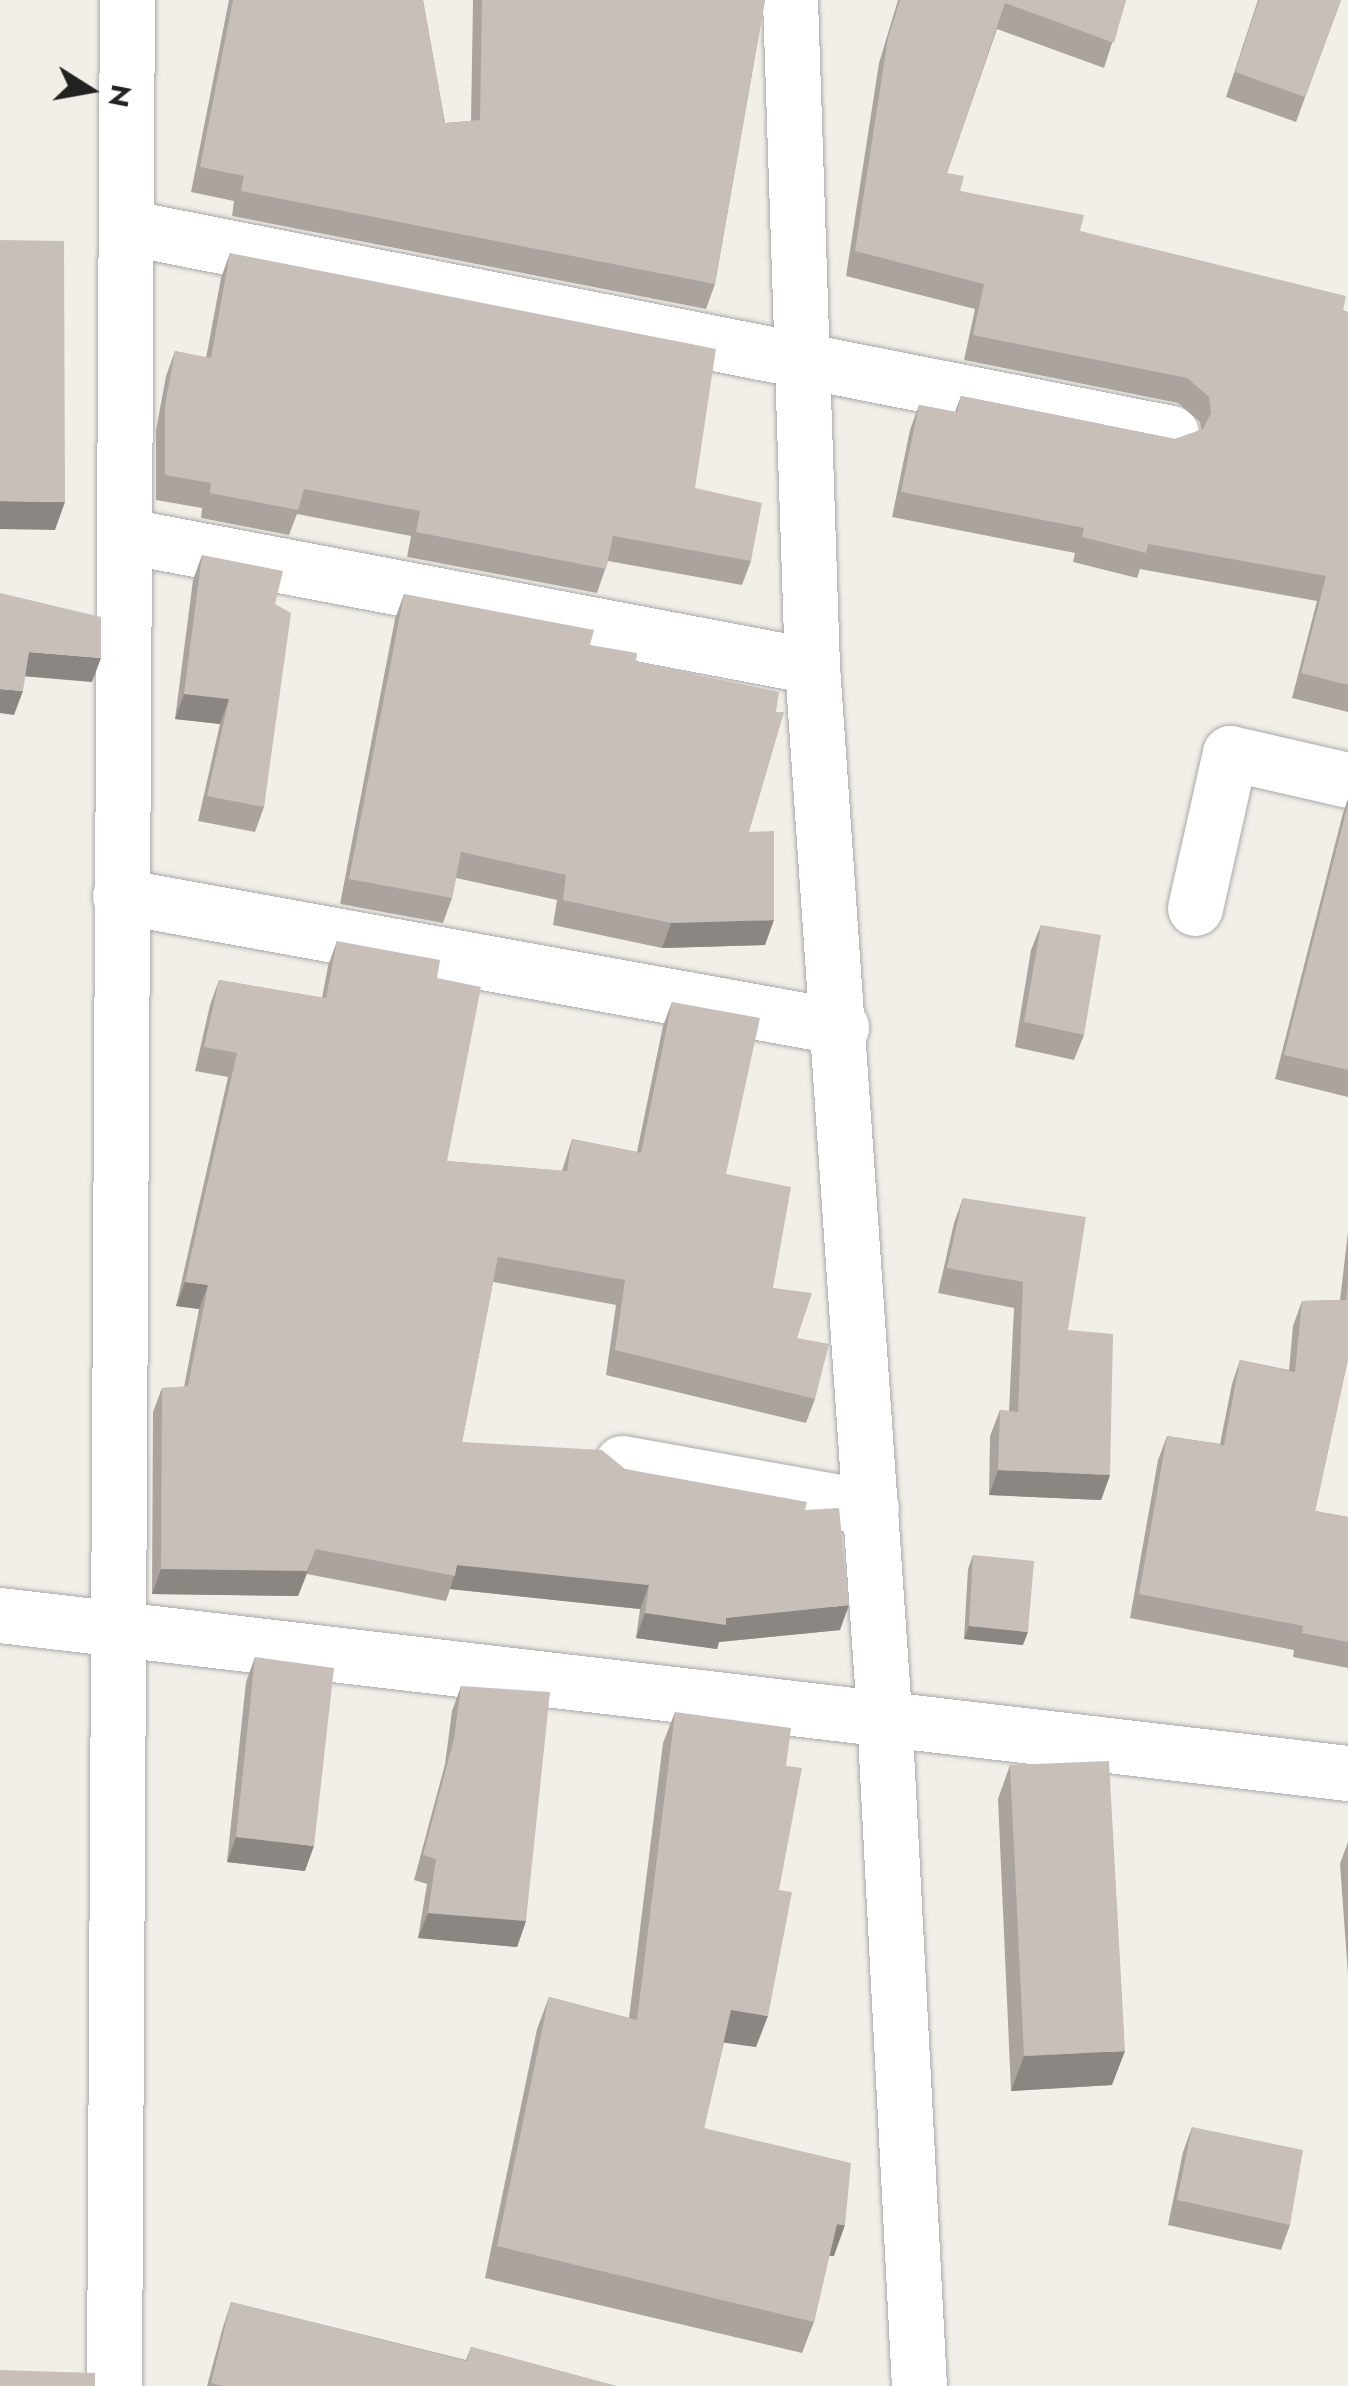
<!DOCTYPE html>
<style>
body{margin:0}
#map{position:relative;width:1348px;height:2386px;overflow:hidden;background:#f2efe9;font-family:Jost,sans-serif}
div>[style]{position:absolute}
.roads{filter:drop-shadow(0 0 2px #a9a9a9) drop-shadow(0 0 2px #a9a9a9)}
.minor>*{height:55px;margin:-27.5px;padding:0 27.5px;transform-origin:27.5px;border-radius:27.5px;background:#fff}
.wall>*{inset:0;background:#aba49e}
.shaded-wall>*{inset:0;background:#8b8681}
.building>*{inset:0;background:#c7bfb8}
span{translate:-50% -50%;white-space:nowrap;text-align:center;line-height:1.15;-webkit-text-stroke:8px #fff;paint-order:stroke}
.north{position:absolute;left:40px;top:40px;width:100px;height:100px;-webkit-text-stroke:8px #fff;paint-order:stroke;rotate:101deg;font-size:28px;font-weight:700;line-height:40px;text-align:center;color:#222}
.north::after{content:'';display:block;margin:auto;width:35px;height:45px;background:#222;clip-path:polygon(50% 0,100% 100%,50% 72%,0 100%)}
</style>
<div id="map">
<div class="roads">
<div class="minor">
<div style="left:790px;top:0;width:666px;rotate:88.11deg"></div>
<div style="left:812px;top:666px;width:1050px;rotate:86.07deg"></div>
<div style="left:884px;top:1714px;width:673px;rotate:87.02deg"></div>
<div style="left:131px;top:228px;width:1060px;rotate:11.15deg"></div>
<div style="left:127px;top:536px;width:697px;rotate:10.75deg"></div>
<div style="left:120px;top:896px;width:733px;rotate:10.3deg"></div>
<div style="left:1195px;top:908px;width:159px;rotate:-77.3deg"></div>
<div style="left:1230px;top:753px;width:121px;rotate:12.9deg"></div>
<div style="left:622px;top:1463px;width:253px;rotate:10.2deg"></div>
<div style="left:0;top:1615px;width:1357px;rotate:6.69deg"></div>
<div style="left:114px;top:2386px;width:2386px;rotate:-89.69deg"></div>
</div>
</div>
<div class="wall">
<div style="clip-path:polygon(229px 0,423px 0,445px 123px,471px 121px,473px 0,765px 0,715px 284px,706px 309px,232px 216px,234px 201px,191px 192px)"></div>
<div style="clip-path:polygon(898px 0,1126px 0,1104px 68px,997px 29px,947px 173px,960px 191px,1080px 231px,1348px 312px,1348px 712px,1292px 698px,1317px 601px,1140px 569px,1137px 578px,1073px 562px,1075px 553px,892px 517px,910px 430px,919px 405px,955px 412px,961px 396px,1175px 439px,1201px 430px,1200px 422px,1178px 403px,964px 360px,975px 309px,846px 276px,879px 63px)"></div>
<div style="clip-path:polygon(1258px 0,1341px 0,1296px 122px,1226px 97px)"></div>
<div style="clip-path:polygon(230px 253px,695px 488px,751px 561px,742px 585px,608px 561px,597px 593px,407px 557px,411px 536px,297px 514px,289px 535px,201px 518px,202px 508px,156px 500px,156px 430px,166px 376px,175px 351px,206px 358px,221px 278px)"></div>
<div style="clip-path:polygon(202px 555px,275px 604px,264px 807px,255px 832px,198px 821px,220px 724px,175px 719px,193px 580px)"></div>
<div style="clip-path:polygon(404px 594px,590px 645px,636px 662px,749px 832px,765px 945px,662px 948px,553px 925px,557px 900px,456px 878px,452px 898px,443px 923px,340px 904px,395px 619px)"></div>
<div style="clip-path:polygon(1348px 799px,1348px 1097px,1275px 1079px,1343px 813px)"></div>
<div style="clip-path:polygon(1041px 925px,1084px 1035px,1074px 1060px,1015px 1047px,1031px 950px)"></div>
<div style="clip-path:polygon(337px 941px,437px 978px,447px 1161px,562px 1171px,572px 1139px,637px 1152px,663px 1026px,672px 1002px,726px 1174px,773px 1288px,797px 1338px,815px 1399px,806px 1423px,606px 1375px,616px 1305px,493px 1282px,462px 1442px,625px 1469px,805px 1510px,840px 1630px,719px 1642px,717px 1649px,636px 1638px,640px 1609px,450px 1589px,446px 1601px,307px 1574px,298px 1596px,152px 1594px,153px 1412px,162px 1388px,184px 1387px,199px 1309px,176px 1306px,228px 1077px,195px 1071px,210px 1005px,219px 980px,322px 998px,328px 966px)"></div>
<div style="clip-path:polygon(963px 1198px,1068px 1330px,1110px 1475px,1101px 1500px,989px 1495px,990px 1436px,1000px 1410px,1009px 1411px,1014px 1308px,938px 1293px,954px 1223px)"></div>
<div style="clip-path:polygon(1348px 1232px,1348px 1359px,1315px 1511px,1348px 1517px,1348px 1668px,1293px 1657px,1294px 1650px,1130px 1618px,1158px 1460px,1167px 1436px,1220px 1444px,1232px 1384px,1240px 1360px,1289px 1370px,1293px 1326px,1302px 1301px,1340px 1300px)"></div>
<div style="clip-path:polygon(973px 1555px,1023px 1645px,964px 1639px,968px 1569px)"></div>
<div style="clip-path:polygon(255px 1657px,305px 1871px,227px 1862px,246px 1682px)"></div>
<div style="clip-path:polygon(461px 1686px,526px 1921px,517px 1947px,418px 1938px,427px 1884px,414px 1880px,445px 1764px,452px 1711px)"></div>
<div style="clip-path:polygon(675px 1712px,786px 1766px,779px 1890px,756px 2047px,724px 2042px,704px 2128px,834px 2256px,829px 2256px,814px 2322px,802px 2353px,485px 2278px,537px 2029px,549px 1997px,629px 2018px,663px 1743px)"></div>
<div style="clip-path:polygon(1010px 1765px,1112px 2085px,1011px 2091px,998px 1799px)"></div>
<div style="clip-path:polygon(1348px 1842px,1348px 1975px,1340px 1864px)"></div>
<div style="clip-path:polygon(1192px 2127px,1290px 2225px,1281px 2250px,1168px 2225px,1183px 2152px)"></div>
<div style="clip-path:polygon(231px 2302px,466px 2360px,471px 2347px,616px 2386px,207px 2386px,223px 2327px)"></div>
</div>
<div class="shaded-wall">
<div style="clip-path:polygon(0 501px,65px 502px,55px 530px,0 529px)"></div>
<div style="clip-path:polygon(29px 652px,101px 658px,92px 682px,21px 676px)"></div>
<div style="clip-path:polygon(0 689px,23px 691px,14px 715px,0 713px)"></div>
<div style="clip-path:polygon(184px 694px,229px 699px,220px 724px,175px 719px)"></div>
<div style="clip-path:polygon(774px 920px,765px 945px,662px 948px,671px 923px)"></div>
<div style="clip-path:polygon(185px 1282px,208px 1285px,199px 1309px,176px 1306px)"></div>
<div style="clip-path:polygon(998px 1470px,1110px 1475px,1101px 1500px,989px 1495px)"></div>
<div style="clip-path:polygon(316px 1549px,298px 1596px,152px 1594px,161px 1569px)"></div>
<div style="clip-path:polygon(457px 1565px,649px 1585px,640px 1609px,450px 1589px)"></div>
<div style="clip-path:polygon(849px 1605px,840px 1630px,719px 1642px,717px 1649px,636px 1638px,645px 1613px,726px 1618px)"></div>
<div style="clip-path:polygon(969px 1626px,1028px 1632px,1023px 1645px,964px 1639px)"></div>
<div style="clip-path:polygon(236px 1837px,314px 1846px,305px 1871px,227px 1862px)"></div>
<div style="clip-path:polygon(428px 1913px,526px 1921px,517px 1947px,418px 1938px)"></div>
<div style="clip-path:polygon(731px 2010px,768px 2016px,756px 2047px,720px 2042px)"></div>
<div style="clip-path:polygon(1125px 2051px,1112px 2085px,1011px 2091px,1024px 2056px)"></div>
<div style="clip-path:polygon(837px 2224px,845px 2225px,834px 2256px,825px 2255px)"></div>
</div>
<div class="building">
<div style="clip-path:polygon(233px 0,423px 0,445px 123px,480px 120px,482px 0,765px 0,715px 284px,241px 191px,244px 176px,200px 167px)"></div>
<div style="clip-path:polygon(900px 0,1126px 0,1114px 43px,1005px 3px,947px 173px,964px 176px,960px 191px,1084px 215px,1080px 231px,1346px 296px,1343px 311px,1348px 312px,1348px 685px,1301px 673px,1326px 576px,1148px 544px,1146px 553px,1082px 537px,1084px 528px,901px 492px,919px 405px,957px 412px,961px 396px,1175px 439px,1203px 429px,1211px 413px,1209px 397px,1187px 378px,973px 335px,984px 284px,855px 251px,888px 38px)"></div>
<div style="clip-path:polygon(1259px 0,1341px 0,1305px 97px,1235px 72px)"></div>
<div style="clip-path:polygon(0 240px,64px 241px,65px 502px,0 501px)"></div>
<div style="clip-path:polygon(230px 253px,716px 349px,695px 488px,762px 503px,751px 561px,613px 536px,606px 569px,416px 532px,420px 511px,304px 489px,298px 510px,210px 493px,211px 483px,165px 475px,165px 405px,175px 351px,211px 358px)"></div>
<div style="clip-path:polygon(202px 555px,283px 571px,275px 604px,291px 613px,264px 807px,207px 796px,229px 699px,184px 694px)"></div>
<div style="clip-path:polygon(0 593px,101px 617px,101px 658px,29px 652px,23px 691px,0 689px)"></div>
<div style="clip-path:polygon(404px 594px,594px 630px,590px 645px,637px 653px,636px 662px,779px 692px,776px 712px,784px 712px,749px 832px,774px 831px,774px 920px,671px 923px,563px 900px,566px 875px,461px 852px,452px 898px,349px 879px)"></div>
<div style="clip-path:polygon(1348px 804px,1348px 1070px,1284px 1055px)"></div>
<div style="clip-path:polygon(1041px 925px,1101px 935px,1084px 1035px,1024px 1022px)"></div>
<div style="clip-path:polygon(337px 941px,440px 960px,437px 978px,481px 987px,447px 1161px,567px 1171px,572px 1139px,641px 1153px,672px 1002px,760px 1018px,726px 1174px,791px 1187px,773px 1288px,812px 1293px,797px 1338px,829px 1344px,815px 1399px,615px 1350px,625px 1280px,498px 1257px,462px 1442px,602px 1450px,625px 1469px,807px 1502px,805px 1510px,839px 1508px,849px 1605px,726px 1618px,726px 1625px,645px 1613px,649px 1585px,457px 1565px,455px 1576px,316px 1549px,307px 1571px,161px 1569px,162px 1388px,188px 1386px,208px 1285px,185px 1282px,237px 1053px,204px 1047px,219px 980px,326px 998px)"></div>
<div style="clip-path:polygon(963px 1198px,1086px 1217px,1068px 1330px,1113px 1334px,1110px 1475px,998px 1470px,1000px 1410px,1018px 1412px,1023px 1282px,947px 1268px)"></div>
<div style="clip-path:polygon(1348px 1281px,1348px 1359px,1315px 1511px,1348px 1517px,1348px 1642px,1302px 1633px,1303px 1626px,1139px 1594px,1167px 1436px,1224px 1445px,1240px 1360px,1295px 1372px,1302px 1301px,1346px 1300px)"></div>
<div style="clip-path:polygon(973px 1555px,1034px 1561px,1028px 1632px,969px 1626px)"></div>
<div style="clip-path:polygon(255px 1657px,334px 1668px,314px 1846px,236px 1837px)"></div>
<div style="clip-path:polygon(461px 1686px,550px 1692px,526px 1921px,428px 1913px,436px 1859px,423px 1855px,454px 1739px)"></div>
<div style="clip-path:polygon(675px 1712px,791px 1728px,786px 1766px,802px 1768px,779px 1890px,792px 1892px,768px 2016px,731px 2010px,704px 2128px,851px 2163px,845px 2225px,837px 2224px,814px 2322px,497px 2246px,549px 1997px,637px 2020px)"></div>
<div style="clip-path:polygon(1109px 1761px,1125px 2051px,1024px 2056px,1010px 1765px)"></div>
<div style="clip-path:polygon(1192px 2127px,1303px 2150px,1290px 2225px,1177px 2200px)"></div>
<div style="clip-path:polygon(231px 2302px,467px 2361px,471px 2347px,616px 2386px,223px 2386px,211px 2383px)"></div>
<div style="clip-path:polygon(0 2370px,95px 2373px,95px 2386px,0 2386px)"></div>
</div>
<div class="north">N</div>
</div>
